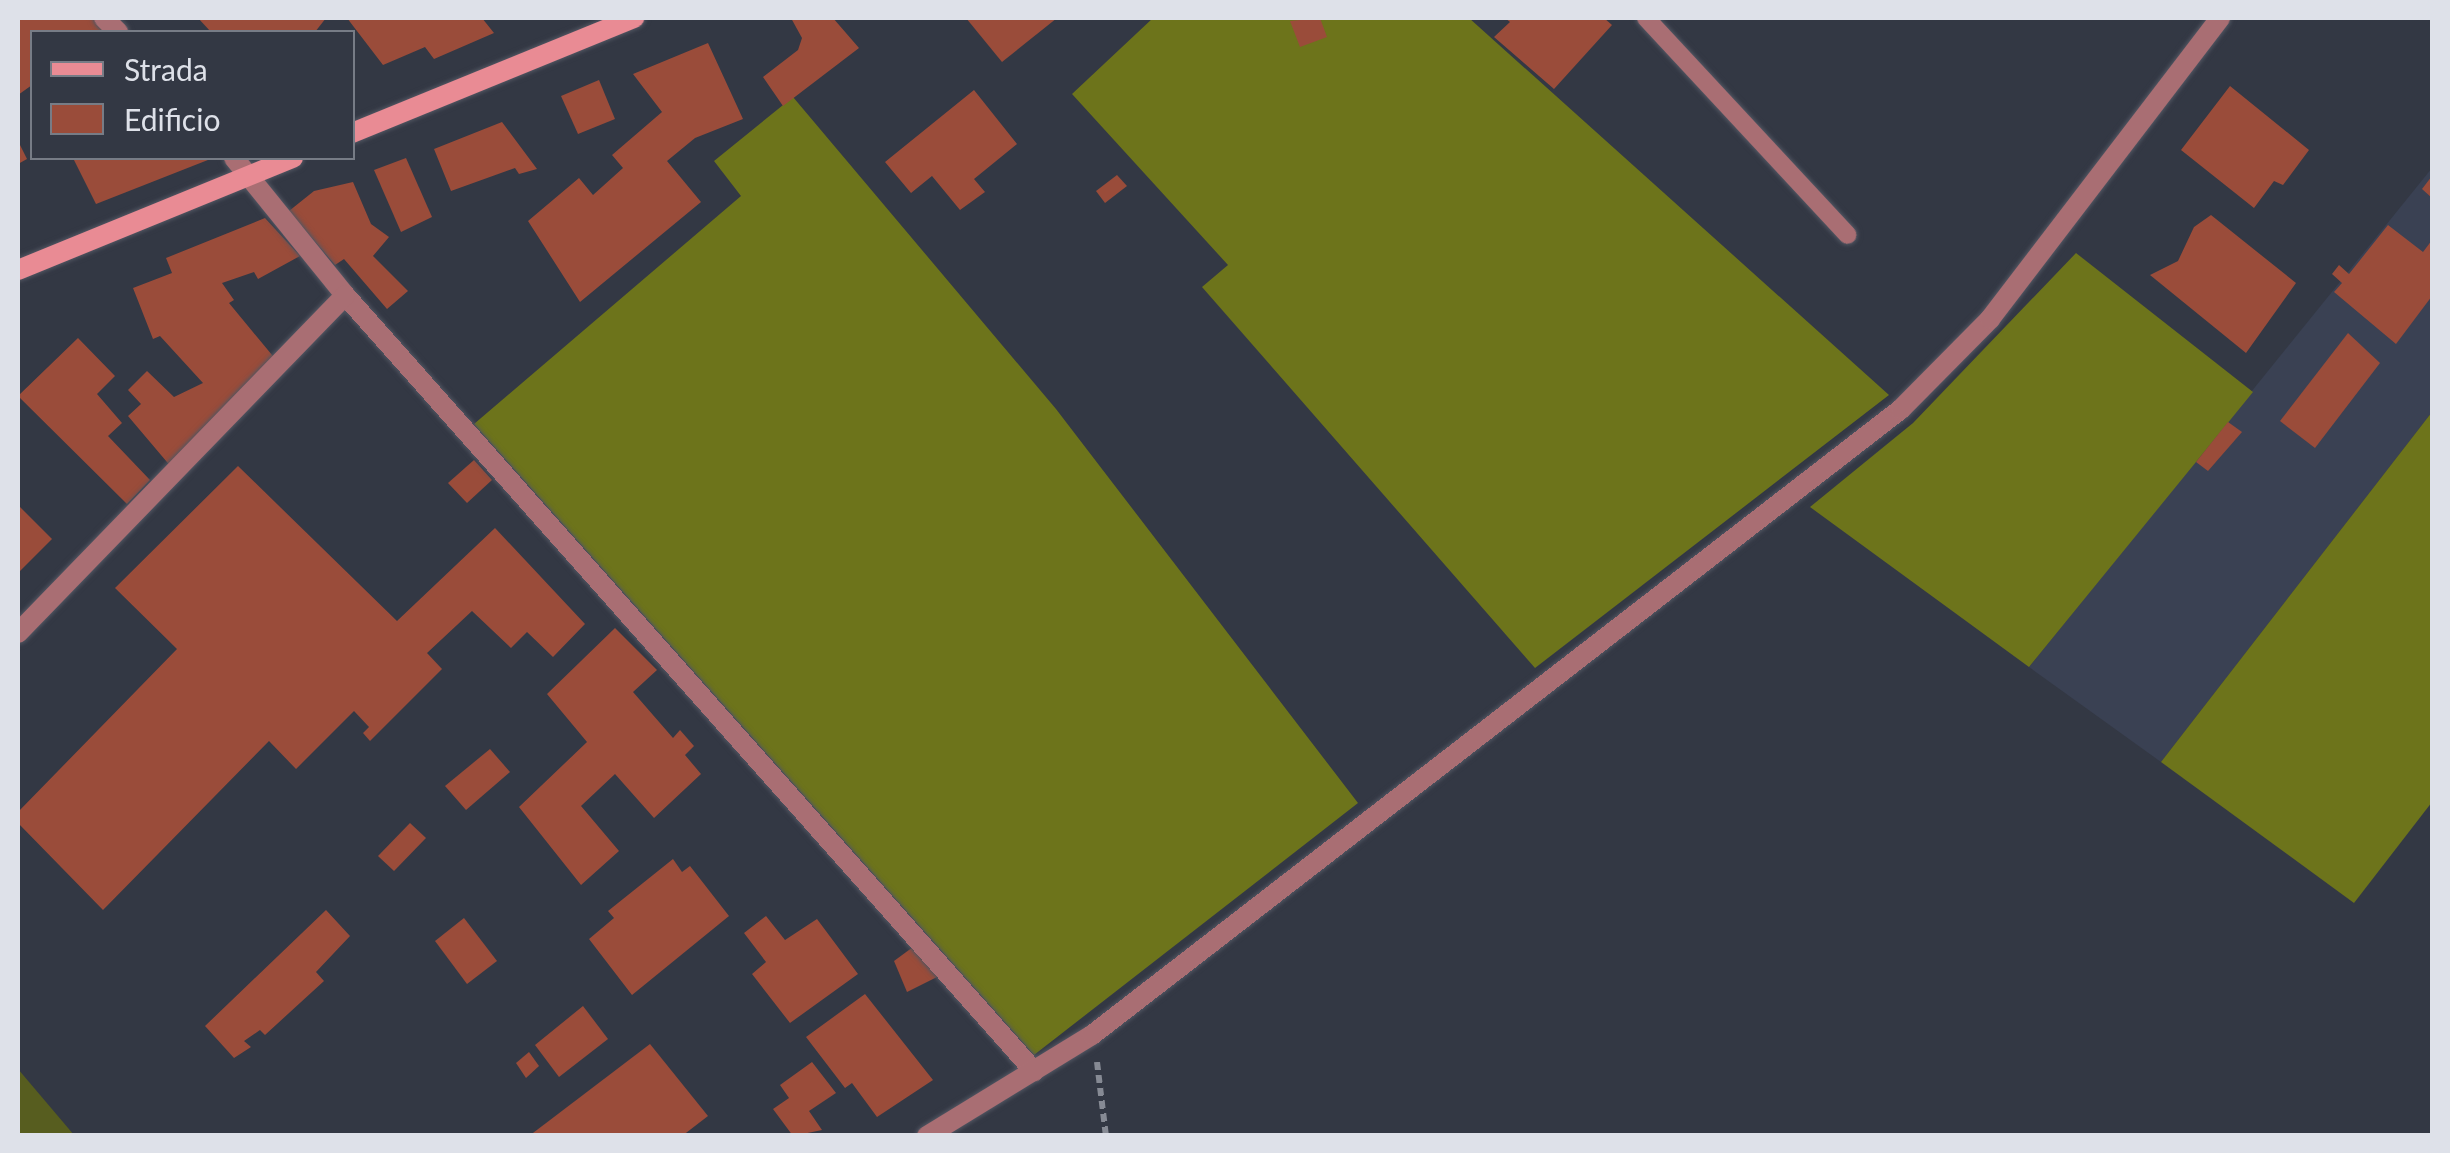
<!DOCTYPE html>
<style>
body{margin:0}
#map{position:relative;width:2450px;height:1153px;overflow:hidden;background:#333844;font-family:Lato,sans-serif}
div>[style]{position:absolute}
.built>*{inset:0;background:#3a4153}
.green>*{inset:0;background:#575d1f}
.forest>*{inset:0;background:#6d741b}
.building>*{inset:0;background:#9a4c3a}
.path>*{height:6px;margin-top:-3px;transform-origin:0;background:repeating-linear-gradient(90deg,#868a94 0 8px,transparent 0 13px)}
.roads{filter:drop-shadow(0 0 2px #525662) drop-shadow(0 0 2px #525662)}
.lane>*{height:18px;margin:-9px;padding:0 9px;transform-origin:9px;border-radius:9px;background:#a96e73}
.street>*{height:20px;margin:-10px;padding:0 10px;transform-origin:10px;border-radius:10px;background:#a96e73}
.secondary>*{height:20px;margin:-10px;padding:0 10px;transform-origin:10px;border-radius:10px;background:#e98b94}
span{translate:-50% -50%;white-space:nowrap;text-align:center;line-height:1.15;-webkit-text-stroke:8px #333844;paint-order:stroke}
.frame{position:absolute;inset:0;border:20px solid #dee1e9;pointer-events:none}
.legend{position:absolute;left:30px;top:30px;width:325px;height:130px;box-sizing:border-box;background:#333844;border:2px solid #777c86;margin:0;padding:12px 18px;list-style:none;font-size:30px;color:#dee1e9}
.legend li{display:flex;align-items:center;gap:20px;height:50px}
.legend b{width:50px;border:2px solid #777c86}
</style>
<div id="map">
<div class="built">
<div style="clip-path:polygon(2432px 168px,2432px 412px,2161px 762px,2029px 667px)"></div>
</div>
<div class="green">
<div style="clip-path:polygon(18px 1069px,74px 1135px,18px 1135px)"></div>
</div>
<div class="forest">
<div style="clip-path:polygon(1153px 18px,1469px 18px,1889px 395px,1535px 668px,1202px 287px,1228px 265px,1072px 94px)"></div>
<div style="clip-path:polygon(793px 97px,1056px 409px,1358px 803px,1034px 1055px,474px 424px,741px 196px,714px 161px)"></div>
<div style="clip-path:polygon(2076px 253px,2253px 392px,2029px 667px,1810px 507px,1913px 423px)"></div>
<div style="clip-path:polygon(2432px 412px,2432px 802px,2354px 903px,2161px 762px)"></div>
</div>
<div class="building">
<div style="clip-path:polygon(18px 18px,98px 18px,111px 32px,32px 32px,32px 85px,18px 95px)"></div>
<div style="clip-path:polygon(198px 18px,326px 18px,315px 32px,211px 32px)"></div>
<div style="clip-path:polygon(347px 18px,482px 18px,494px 33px,434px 59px,425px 47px,383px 65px)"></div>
<div style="clip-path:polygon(791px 18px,833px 18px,859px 48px,783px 106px,763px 77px,798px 50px,802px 38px)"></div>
<div style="clip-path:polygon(966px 18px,1057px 18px,1002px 62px)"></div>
<div style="clip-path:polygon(1320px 18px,1327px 37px,1300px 47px,1290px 21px)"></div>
<div style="clip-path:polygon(1505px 18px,1604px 18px,1612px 25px,1554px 89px,1494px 37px,1510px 22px)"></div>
<div style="clip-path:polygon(708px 43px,743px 119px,695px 138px,667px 161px,701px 202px,580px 302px,528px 221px,579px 178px,593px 195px,623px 168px,612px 155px,662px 112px,633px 74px)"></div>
<div style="clip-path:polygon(599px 80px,615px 119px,578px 134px,561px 96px)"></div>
<div style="clip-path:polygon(2230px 86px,2309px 150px,2283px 185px,2274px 181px,2254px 208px,2181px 150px)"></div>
<div style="clip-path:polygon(974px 90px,1017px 144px,974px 179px,985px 192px,960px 210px,932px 176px,911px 193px,885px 162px)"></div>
<div style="clip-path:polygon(502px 122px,537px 169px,519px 174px,515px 168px,451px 191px,434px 149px)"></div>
<div style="clip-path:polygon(18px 141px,27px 159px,18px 164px)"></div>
<div style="clip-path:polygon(73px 158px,213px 158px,96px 204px)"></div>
<div style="clip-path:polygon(406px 158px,432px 217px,401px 232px,374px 170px)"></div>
<div style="clip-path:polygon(1117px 175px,1127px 186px,1105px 203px,1096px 191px)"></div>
<div style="clip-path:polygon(2432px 176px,2432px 198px,2422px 189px)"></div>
<div style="clip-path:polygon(353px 182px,371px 224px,389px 237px,373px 256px,408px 291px,387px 309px,344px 259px,335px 265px,289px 211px,314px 191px)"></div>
<div style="clip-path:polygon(2211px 215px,2296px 283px,2246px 353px,2150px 275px,2178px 261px,2194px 227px)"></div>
<div style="clip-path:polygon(265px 218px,300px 256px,258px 279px,254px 272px,222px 283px,234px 300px,229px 303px,277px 361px,172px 468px,128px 416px,141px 404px,128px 390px,147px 371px,174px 397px,203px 383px,160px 336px,153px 339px,133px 288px,172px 273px,166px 258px)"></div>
<div style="clip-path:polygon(2388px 225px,2423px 252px,2432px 240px,2432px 296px,2396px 344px,2334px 292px,2342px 283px,2332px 274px,2339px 265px,2349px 274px)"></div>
<div style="clip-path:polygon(2348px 333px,2380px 363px,2315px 448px,2280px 421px)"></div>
<div style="clip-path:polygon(78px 338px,115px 376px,97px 394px,122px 423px,108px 436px,150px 480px,127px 504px,18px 396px)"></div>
<div style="clip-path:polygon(2228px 422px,2242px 432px,2208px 471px,2196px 462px)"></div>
<div style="clip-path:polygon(474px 460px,492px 480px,467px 503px,448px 483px)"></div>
<div style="clip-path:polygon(238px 466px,397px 621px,495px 528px,585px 624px,553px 657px,527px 632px,511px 648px,472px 611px,427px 653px,442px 669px,370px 741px,363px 733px,369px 727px,354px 711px,296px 769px,269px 741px,103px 910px,18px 823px,18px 812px,177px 649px,115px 588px)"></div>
<div style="clip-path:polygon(18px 505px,52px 539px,18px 573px)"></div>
<div style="clip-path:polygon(615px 628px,657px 670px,633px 692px,673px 738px,680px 730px,694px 746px,685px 755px,701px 774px,654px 818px,615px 774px,581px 806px,619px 851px,581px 885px,519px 807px,587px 742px,547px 694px)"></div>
<div style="clip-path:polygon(490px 749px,510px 772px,466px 810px,445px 786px)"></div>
<div style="clip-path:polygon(410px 823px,426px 838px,394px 871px,378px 856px)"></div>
<div style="clip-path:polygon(673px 859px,682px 872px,690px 866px,729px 916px,632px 995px,589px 939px,614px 918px,608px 911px)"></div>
<div style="clip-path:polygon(326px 910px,350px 936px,316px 972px,324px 981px,265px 1035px,260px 1030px,244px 1041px,251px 1047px,234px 1058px,205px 1026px)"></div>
<div style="clip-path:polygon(766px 916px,785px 940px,817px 919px,858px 974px,790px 1023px,752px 974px,766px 962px,744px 933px)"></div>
<div style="clip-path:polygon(464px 918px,497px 961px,467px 984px,435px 941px)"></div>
<div style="clip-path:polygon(913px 947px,939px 976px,907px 992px,894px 961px)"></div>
<div style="clip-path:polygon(865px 994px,933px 1080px,877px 1117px,852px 1083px,845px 1088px,806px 1037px)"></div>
<div style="clip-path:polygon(583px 1006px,608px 1039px,559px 1077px,535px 1045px)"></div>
<div style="clip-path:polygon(650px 1044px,708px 1116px,682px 1136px,529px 1136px)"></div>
<div style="clip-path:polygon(529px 1052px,539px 1066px,526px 1078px,516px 1063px)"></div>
<div style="clip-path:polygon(812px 1062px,836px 1093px,809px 1111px,822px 1130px,793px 1136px,773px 1109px,789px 1098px,780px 1085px)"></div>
</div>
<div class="path">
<div style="left:1097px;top:1062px;width:75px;rotate:83.1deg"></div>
</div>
<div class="roads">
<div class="lane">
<div style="left:1646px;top:18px;width:296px;rotate:47.1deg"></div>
</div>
<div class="street">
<div style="left:104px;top:18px;width:20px;rotate:45deg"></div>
<div style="left:234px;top:158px;width:176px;rotate:51deg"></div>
<div style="left:345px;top:295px;width:1038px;rotate:48.4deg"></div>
<div style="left:18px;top:633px;width:470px;rotate:-45.9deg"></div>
<div style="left:927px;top:1136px;width:193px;rotate:-31.5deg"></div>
<div style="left:1092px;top:1035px;width:1023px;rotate:-37.73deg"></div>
<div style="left:1901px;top:409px;width:127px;rotate:-45.3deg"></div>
<div style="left:1990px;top:319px;width:379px;rotate:-52.6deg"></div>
</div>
<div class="secondary">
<div style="left:352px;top:133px;width:305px;rotate:-22.2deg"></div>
<div style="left:18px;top:270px;width:297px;rotate:-22.2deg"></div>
</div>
</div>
<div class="frame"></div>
<ul class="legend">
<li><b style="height:12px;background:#e98b94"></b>Strada</li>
<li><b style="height:28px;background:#9a4c3a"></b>Edificio</li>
</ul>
</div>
